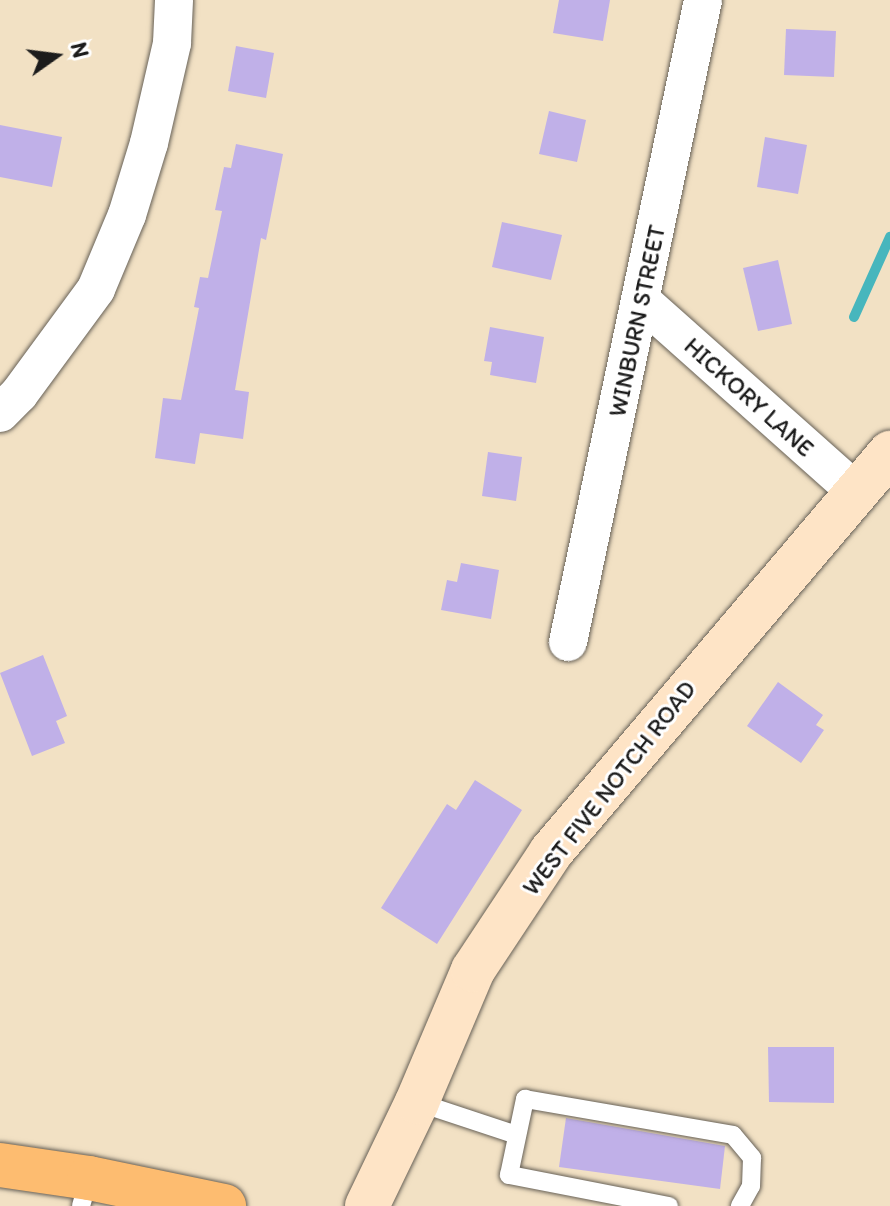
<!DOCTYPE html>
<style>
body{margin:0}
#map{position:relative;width:890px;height:1206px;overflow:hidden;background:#f2e1c4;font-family:Itim,sans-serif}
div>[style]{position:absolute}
.stream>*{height:10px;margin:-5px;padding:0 5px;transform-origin:5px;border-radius:5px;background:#47b6bd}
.building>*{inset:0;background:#c0b0e8}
.roads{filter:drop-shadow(0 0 2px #676157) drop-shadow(0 0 2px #676157)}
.lane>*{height:18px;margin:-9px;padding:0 9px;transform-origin:9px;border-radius:9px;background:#fff}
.street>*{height:38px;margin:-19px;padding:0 19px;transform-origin:19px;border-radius:19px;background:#fff}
.secondary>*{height:44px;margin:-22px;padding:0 22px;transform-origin:22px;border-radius:22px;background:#fee4c6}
.primary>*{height:44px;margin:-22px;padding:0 22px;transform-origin:22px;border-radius:22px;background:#fdbc70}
span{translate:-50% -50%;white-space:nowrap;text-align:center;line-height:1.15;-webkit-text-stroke:6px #fff;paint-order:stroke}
.street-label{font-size:24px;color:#1c1c1c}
.north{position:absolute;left:16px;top:16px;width:80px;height:80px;-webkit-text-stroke:6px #fff;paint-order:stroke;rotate:76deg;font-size:22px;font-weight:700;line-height:32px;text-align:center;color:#1c1c1c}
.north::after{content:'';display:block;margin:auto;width:28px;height:36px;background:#1c1c1c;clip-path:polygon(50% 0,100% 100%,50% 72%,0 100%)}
</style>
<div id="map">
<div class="stream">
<div style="left:854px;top:317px;width:88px;rotate:-65.8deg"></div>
</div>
<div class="building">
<div style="clip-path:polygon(559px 0,610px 0,603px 41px,553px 33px)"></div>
<div style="clip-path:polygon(786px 29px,836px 31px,834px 77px,784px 75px)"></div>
<div style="clip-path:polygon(236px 46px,274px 53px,266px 98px,228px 91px)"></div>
<div style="clip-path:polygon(549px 111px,586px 120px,577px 162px,539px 154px)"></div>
<div style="clip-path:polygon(0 125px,62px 137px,52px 187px,0 177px)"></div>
<div style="clip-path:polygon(765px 137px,807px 145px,798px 194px,757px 187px)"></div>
<div style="clip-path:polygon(236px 144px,283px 154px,266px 240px,261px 238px,235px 390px,249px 392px,243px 439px,200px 433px,195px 464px,155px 458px,163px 398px,181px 400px,199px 308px,194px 307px,200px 277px,208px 278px,222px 211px,215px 210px,224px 167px,231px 168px)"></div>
<div style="clip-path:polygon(502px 222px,562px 235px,551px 280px,492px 267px)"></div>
<div style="clip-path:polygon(778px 260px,792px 324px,758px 331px,743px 268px)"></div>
<div style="clip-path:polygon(490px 327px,544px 337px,536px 383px,490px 375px,492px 362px,484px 361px)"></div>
<div style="clip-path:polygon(488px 452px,522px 457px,516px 501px,482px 496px)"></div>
<div style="clip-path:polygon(461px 563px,499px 570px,491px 619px,441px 610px,447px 580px,457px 582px)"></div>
<div style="clip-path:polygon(43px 655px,67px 716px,56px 721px,65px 743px,32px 756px,0 673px)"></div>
<div style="clip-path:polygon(778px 682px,823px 715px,816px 725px,824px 730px,801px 763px,747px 726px)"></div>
<div style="clip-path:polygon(475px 780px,522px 810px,437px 944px,381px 908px,447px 804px,456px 810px)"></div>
<div style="clip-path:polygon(768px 1047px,834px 1047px,834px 1103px,769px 1102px)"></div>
<div style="clip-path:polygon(566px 1118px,725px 1146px,720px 1189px,559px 1167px)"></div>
</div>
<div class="roads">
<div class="lane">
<div style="left:417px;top:1102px;width:105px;rotate:18.3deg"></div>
<div style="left:81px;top:1206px;width:29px;rotate:-74deg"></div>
<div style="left:669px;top:1206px;width:163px;rotate:-169deg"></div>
<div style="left:509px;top:1175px;width:78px;rotate:-78.1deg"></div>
<div style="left:525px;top:1099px;width:211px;rotate:9.8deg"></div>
<div style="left:733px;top:1135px;width:30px;rotate:50deg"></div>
<div style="left:752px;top:1158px;width:28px;rotate:92deg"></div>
<div style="left:751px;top:1186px;width:23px;rotate:119deg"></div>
</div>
<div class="street">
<div style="left:642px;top:301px;width:287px;rotate:41.7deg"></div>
<div style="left:0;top:413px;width:27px;rotate:-45deg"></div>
<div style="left:19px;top:394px;width:130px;rotate:-53.7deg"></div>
<div style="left:96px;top:289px;width:80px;rotate:-67.3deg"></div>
<div style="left:127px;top:215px;width:75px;rotate:-73deg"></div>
<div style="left:149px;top:143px;width:103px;rotate:-77deg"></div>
<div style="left:172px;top:43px;width:43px;rotate:-87.3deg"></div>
<div style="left:568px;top:642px;width:656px;rotate:-78.12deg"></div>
</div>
<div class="secondary">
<div style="left:367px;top:1206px;width:115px;rotate:-64.3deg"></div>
<div style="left:417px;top:1102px;width:143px;rotate:-67deg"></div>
<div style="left:473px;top:970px;width:141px;rotate:-56.5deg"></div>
<div style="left:551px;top:852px;width:524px;rotate:-49.65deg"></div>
</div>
<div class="primary">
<div style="left:0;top:1165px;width:90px;rotate:8.3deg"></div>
<div style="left:89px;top:1178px;width:138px;rotate:11.7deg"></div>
</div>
</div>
<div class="street-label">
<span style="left:637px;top:321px;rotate:-78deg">WINBURN STREET</span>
<span style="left:749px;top:397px;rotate:42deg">HICKORY LANE</span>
<span style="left:609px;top:788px;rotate:-52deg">WEST FIVE NOTCH ROAD</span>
</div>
<div class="north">N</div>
</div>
